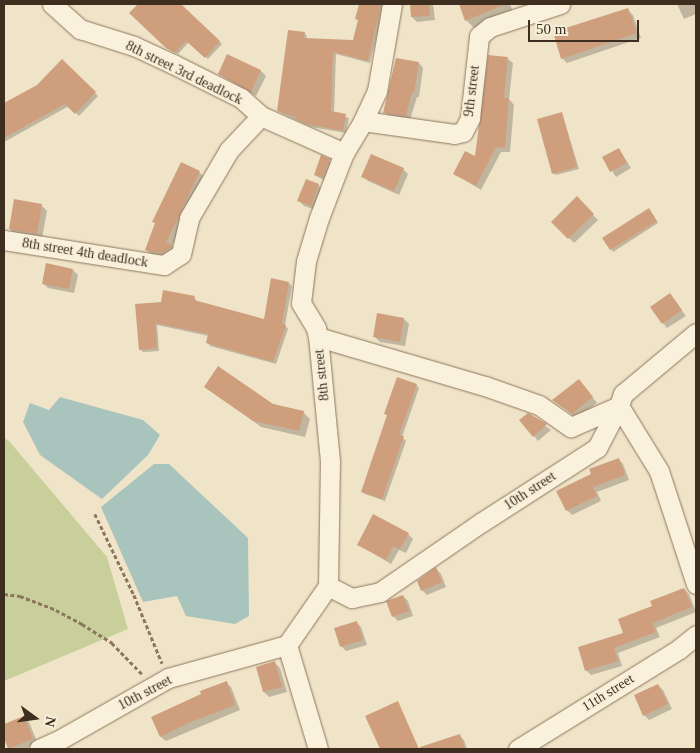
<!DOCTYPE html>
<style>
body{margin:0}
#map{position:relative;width:700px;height:753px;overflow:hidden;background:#f0e4c8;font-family:Georgia,serif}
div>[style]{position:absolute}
.green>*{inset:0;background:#c9cf9b}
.water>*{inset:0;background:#a9c4bc}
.shadow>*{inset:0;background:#0003}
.building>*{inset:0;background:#cf9f7d}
.path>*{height:2.5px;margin-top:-1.25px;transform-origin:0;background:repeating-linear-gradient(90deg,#8d765c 0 4px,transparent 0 6.5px)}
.roads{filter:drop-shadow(0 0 1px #8d765c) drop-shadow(0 0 1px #8d765c)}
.minor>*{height:19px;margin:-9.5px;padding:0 9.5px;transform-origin:9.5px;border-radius:9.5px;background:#faf1dc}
span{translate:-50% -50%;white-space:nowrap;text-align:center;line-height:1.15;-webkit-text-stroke:4px #f7eed8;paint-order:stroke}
.street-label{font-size:14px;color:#3d2e20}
.frame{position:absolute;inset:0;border:5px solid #3d2e20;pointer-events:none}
.north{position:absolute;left:10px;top:693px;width:50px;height:50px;-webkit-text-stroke:4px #f7eed8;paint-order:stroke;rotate:104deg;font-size:14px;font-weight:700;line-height:20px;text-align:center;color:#3d2e20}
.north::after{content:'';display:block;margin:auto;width:18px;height:22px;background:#3d2e20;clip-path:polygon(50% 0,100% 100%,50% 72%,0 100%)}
.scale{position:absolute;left:528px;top:20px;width:111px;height:22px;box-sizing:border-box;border:2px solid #3d2e20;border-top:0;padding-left:6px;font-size:15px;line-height:18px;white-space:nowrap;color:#3d2e20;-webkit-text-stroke:4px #f7eed8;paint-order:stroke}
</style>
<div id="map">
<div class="green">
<div style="clip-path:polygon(4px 438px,9px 441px,107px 557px,128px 629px,4px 681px)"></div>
</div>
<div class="water">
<div style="clip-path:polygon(60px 397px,143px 420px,160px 435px,148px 455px,102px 499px,40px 455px,23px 422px,30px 403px,49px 410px)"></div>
<div style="clip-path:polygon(154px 464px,169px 464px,248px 538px,249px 616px,235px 624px,186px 616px,177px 596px,143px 602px,101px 507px)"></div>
</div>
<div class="shadow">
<div style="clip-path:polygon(138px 4px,179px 4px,222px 44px,208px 59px,189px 42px,178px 54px,170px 50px,131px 13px)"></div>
<div style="clip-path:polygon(360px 4px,385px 4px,370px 63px,336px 54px,334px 113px,349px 118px,346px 133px,311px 127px,281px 113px,278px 110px,304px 33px,307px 36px,306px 40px,354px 41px,359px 21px,356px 19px)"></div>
<div style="clip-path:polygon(411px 4px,433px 4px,435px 20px,417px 22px,412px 17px)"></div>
<div style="clip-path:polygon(460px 4px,510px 4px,513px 12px,474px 28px,466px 20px)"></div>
<div style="clip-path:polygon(677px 4px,696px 4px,696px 14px,684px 19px)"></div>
<div style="clip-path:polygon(628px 10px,633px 15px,641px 38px,567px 63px,562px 58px)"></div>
<div style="clip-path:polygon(508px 59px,513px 63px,509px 99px,514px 105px,510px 152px,501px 152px,481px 190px,455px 174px,476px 158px)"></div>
<div style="clip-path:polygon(62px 61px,98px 96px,79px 116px,69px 106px,4px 142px,4px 105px,38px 86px)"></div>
<div style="clip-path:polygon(419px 63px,423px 68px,419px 97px,417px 97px,410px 120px,390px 117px,385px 112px)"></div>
<div style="clip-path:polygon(261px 71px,266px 76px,256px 96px,219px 74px)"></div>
<div style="clip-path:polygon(562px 113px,579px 169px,556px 175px,553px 173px)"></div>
<div style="clip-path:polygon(619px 149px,631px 168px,616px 177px,604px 158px)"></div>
<div style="clip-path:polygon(372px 155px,403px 169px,408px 174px,399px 195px,368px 181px,363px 176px)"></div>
<div style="clip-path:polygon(329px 160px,334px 165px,327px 182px,315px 175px)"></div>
<div style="clip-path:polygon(199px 172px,204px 177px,172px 246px,176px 251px,167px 258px,151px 254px,146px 250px)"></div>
<div style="clip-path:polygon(318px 185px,323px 190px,316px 210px,304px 206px,299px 201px)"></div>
<div style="clip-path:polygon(577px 198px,598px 220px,574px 243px,553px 222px)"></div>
<div style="clip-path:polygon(15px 201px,42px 206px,47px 211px,42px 238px,15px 234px,10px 229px)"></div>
<div style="clip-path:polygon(651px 212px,658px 223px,613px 252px,604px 238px)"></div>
<div style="clip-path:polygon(46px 265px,73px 270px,78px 275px,74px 293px,48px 288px,43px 283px)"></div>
<div style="clip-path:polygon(289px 283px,292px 286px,285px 325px,288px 329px,276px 364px,210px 346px,207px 342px,209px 336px,157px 325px,159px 351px,143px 352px,140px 349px,136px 306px,195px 298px,197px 302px,265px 320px)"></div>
<div style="clip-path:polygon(670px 295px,686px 316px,667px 328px,663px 323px)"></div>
<div style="clip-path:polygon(404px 319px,409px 324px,405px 346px,380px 342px,375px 337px)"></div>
<div style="clip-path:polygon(416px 385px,419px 388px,402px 437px,406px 441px,385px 501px,365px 494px,362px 491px,388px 416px,386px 414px)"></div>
<div style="clip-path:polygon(206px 386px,303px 412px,310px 419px,305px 437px,261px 427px)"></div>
<div style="clip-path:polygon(584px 386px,597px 403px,577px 418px,553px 400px)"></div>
<div style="clip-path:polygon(528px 414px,551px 430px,538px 441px,534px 436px)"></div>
<div style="clip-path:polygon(618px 459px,623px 464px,629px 480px,597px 492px,601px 501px,572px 515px,567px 510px,592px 474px)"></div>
<div style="clip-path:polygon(408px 534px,413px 539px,406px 553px,399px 550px,391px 564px,359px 545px)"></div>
<div style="clip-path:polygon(436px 569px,441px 574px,446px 587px,427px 595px,422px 590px)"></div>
<div style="clip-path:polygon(684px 589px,689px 594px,696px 612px,656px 628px,660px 637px,618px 653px,622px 666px,591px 675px,586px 670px,654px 607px)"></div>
<div style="clip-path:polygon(403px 596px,408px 601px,413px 616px,398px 621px,393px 616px)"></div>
<div style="clip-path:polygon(356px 622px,361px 627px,367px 645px,346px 651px,341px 646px)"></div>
<div style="clip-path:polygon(275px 663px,280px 668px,287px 692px,269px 697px,264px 692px,257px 668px)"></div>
<div style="clip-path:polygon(226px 683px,231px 687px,240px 710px,166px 741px,161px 737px,153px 718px)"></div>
<div style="clip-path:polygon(658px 685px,663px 690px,672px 709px,649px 720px,644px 715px)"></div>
<div style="clip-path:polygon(24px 717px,29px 722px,38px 744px,24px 749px,10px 749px,4px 735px,4px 725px)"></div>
<div style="clip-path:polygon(459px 735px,464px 740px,467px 749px,443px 749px,440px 742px)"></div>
</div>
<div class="building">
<div style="clip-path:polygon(138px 4px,181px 4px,220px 41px,205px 58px,186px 41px,175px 53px,166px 48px,129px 13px)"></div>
<div style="clip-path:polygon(359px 4px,381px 4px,368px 61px,333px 52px,331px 111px,346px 114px,343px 131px,307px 124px,296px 119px,296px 117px,277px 111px,288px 30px,305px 32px,304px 38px,353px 40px,358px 20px,355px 19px)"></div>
<div style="clip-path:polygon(410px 4px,429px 4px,430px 16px,411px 17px)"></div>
<div style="clip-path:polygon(459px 4px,506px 4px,465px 21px)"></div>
<div style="clip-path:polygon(628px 8px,637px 33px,561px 59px,553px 32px)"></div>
<div style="clip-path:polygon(227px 54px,261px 70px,251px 92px,218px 74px)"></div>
<div style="clip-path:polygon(488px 55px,508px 57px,504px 98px,509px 98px,505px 148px,496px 147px,476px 186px,453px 174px,465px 151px,475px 156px)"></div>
<div style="clip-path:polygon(396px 58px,419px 62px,414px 93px,412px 92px,406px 116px,383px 113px)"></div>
<div style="clip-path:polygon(62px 59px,96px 92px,75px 114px,65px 104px,4px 138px,4px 103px,37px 85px)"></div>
<div style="clip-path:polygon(562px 112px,577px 167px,552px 174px,537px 119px)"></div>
<div style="clip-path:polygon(619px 148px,627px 163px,610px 172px,602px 157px)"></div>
<div style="clip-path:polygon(371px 154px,404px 168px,394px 191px,361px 177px)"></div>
<div style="clip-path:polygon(321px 155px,330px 159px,322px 178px,314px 175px)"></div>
<div style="clip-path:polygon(181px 162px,200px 171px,166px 243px,172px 245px,171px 247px,162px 253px,147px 251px,145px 250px,155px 223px,152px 222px)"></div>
<div style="clip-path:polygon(306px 179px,319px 184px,311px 206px,297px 201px)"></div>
<div style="clip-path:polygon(577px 196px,594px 214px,568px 239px,551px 222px)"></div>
<div style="clip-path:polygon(14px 199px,42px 204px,37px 234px,9px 229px)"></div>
<div style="clip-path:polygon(649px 208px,657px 221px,610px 250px,602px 238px)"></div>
<div style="clip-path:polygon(46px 263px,73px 269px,69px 289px,42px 284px)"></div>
<div style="clip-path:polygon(271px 278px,289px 282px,282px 324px,286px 325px,273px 362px,206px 343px,208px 334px,155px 323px,157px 348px,139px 350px,135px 304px,161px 302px,163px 290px,195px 296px,194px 300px,264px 319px)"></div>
<div style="clip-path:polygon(670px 293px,682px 310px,662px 324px,650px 307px)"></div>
<div style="clip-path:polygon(377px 313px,404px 318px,400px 342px,373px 337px)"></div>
<div style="clip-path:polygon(218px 366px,273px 404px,304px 411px,299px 431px,253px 421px,204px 387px)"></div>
<div style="clip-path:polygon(397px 377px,417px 384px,399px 435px,404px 436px,382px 499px,361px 492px,387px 415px,384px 414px)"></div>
<div style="clip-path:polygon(579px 379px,593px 397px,572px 414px,552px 400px)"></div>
<div style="clip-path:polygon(528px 413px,547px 424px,533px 437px,519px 420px)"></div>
<div style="clip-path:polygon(619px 458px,625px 475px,593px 487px,597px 496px,566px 511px,556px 491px,591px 474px,589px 469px)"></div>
<div style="clip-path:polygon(373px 514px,409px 533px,400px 549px,393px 546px,386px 560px,357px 545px)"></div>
<div style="clip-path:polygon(436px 567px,442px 582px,421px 591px,417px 581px)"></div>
<div style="clip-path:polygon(684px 588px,692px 607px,652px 623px,656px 632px,614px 648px,618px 661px,585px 671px,578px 647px,623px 633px,618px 619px,652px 606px,650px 601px)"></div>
<div style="clip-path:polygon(403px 595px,409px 611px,392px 617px,386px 601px)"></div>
<div style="clip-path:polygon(357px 621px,363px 640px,340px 647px,334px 628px)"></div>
<div style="clip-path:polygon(275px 661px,282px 687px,263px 692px,256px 667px)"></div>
<div style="clip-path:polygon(227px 681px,235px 705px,191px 722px,160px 737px,151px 717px,201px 694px,200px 691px)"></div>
<div style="clip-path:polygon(658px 684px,668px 704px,643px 716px,634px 695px)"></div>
<div style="clip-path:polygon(398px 701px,419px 749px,380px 749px,365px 716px)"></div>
<div style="clip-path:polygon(24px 716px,33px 739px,8px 749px,4px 738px,4px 724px)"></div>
<div style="clip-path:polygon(460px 734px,465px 749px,420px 749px,420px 747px)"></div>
</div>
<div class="path">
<div style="left:95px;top:514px;width:90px;rotate:64.3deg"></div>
<div style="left:134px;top:595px;width:74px;rotate:67.6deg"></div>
<div style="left:4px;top:594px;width:16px;rotate:7deg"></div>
<div style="left:20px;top:596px;width:39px;rotate:21deg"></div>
<div style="left:56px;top:610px;width:30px;rotate:28deg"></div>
<div style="left:82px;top:624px;width:36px;rotate:32deg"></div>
<div style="left:112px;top:643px;width:43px;rotate:45.9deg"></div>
</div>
<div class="roads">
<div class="minor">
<div style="left:52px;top:4px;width:38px;rotate:42deg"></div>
<div style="left:80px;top:29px;width:57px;rotate:17.5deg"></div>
<div style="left:134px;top:46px;width:43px;rotate:24.8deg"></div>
<div style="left:173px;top:64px;width:76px;rotate:26.6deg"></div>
<div style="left:241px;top:98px;width:27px;rotate:42deg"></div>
<div style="left:261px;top:116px;width:91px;rotate:24deg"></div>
<div style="left:363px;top:121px;width:92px;rotate:8.1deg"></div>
<div style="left:454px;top:134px;width:9px;rotate:-13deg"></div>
<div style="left:463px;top:132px;width:16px;rotate:-63deg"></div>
<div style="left:470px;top:118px;width:82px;rotate:-83.7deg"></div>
<div style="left:479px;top:36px;width:14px;rotate:-39deg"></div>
<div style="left:490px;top:27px;width:74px;rotate:-18.2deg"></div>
<div style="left:4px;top:240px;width:162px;rotate:8.9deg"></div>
<div style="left:164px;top:265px;width:20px;rotate:-33deg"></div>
<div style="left:181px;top:254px;width:37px;rotate:-77deg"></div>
<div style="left:189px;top:218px;width:79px;rotate:-59.5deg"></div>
<div style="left:229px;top:150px;width:47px;rotate:-46.7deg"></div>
<div style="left:318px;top:337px;width:174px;rotate:16.4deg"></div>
<div style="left:485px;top:386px;width:57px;rotate:19.4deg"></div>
<div style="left:539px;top:405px;width:39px;rotate:35deg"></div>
<div style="left:571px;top:427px;width:52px;rotate:-23.6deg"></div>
<div style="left:619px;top:406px;width:76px;rotate:58.4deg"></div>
<div style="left:659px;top:471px;width:119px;rotate:71.9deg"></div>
<div style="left:328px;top:586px;width:27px;rotate:27deg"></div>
<div style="left:352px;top:598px;width:29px;rotate:-12deg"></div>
<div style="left:380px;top:592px;width:124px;rotate:-34.5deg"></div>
<div style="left:482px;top:522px;width:137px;rotate:-32.8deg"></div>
<div style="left:597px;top:448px;width:47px;rotate:-62.4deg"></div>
<div style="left:619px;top:406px;width:13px;rotate:-72deg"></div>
<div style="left:623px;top:394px;width:95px;rotate:-39.9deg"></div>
<div style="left:39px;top:749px;width:22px;rotate:-24deg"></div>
<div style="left:59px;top:740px;width:125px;rotate:-29.6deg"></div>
<div style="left:168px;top:678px;width:123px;rotate:-15.5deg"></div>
<div style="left:318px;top:749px;width:109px;rotate:-106.6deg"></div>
<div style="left:287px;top:645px;width:72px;rotate:-55.2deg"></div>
<div style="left:328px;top:586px;width:125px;rotate:-89.1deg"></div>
<div style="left:330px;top:461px;width:125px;rotate:-95.5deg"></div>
<div style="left:318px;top:337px;width:9px;rotate:-103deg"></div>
<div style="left:316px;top:328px;width:29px;rotate:-121deg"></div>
<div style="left:301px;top:303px;width:42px;rotate:-83.2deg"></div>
<div style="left:306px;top:261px;width:45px;rotate:-73.2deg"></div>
<div style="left:319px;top:218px;width:70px;rotate:-69deg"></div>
<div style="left:344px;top:153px;width:37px;rotate:-59deg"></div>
<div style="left:363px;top:121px;width:33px;rotate:-65deg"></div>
<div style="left:377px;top:91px;width:88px;rotate:-80.2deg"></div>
<div style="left:518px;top:749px;width:190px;rotate:-31.8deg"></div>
<div style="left:679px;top:649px;width:22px;rotate:-39deg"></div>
</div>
</div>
<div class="street-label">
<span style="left:184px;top:73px;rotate:26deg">8th street 3rd deadlock</span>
<span style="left:472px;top:91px;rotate:-83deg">9th street</span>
<span style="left:85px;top:253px;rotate:9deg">8th street 4th deadlock</span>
<span style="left:322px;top:375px;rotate:-96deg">8th street</span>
<span style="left:530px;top:491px;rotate:-33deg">10th street</span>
<span style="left:145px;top:693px;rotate:-28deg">10th street</span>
<span style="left:608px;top:693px;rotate:-32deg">11th street</span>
</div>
<div class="frame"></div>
<div class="north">N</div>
<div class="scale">50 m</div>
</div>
